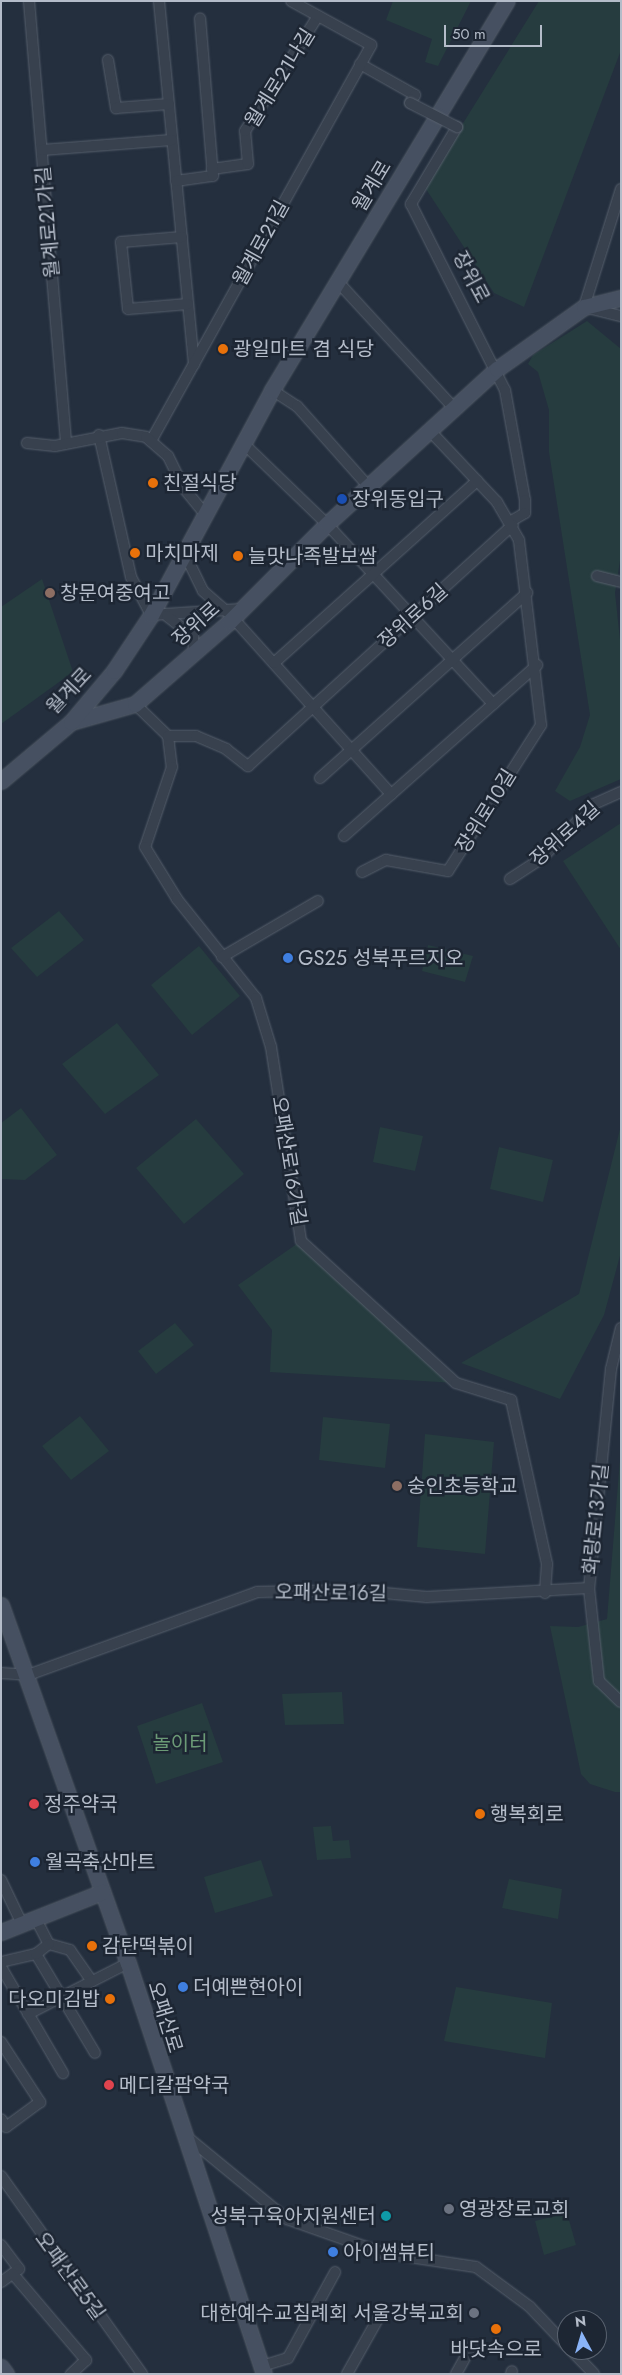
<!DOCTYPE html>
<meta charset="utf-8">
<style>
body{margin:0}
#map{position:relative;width:622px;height:2375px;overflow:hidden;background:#242f3e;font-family:Jost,"Noto Sans KR",sans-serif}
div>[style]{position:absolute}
.green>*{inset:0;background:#263c3f}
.roads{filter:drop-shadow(0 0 1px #565f6c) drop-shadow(0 0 1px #565f6c)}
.street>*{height:10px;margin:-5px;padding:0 5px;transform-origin:5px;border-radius:5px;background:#38414e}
.secondary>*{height:15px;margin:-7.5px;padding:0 7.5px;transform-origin:7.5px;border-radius:7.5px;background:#465061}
.bridges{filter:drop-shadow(0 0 1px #565f6c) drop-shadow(0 0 1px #565f6c)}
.street-bridge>*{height:10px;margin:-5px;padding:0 5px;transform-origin:5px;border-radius:5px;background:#38414e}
.dots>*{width:14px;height:14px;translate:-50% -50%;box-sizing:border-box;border:2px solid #1d2633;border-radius:50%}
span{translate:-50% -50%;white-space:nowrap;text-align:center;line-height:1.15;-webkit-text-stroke:5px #1d2633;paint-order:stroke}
.street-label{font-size:20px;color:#b4bcc9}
.poi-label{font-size:20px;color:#b4bcc9}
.left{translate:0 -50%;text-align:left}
.right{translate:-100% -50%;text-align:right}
.park-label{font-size:20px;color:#6b9a76}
.frame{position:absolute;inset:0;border:2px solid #b4bcc9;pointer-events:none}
.north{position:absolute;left:557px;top:2310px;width:50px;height:50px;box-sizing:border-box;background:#1d2633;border:1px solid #59626f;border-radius:50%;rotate:354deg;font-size:14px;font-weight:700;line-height:20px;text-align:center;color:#b4bcc9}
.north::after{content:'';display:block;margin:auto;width:18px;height:22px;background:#8ab4f8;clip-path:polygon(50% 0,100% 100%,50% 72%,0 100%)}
.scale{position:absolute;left:444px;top:25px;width:98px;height:22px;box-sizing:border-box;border:2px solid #b4bcc9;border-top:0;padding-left:6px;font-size:15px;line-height:18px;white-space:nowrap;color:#b4bcc9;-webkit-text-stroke:4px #1d2633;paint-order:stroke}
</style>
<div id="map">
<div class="green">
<div style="clip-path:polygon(393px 1px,471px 1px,438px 66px,425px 62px,432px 39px,386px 20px)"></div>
<div style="clip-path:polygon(539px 1px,621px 1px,621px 50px,524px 307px,494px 293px,424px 186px)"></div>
<div style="clip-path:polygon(587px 321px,621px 349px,621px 554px,615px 593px,621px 649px,621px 779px,570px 801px,555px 791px,580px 747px,590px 715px,549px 452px,549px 410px,538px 372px,528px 364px,533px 355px)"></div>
<div style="clip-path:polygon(42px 579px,73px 672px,1px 724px,1px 607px)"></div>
<div style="clip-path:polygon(621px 823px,621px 950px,563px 861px)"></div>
<div style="clip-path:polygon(59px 911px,84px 940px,37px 977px,11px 948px)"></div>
<div style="clip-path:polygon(428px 945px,473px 956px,465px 982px,422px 971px)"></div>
<div style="clip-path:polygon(199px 946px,240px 996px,192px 1035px,151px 985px)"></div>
<div style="clip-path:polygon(117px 1023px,159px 1075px,105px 1114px,62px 1064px)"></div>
<div style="clip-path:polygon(21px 1108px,57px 1155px,25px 1180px,2px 1179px,1px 1123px)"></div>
<div style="clip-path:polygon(196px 1119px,244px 1174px,184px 1224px,136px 1168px)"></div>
<div style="clip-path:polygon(621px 1125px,621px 1252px,604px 1315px,560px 1399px,461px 1363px,579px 1294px)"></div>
<div style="clip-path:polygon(380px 1127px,423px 1136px,415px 1171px,373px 1162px)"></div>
<div style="clip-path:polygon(499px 1147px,553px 1160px,543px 1202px,490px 1189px)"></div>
<div style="clip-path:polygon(301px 1241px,456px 1383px,270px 1372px,272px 1330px,238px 1285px)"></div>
<div style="clip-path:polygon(175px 1323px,194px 1345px,156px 1374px,138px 1351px)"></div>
<div style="clip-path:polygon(80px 1416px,109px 1451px,71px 1480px,42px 1446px)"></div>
<div style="clip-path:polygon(323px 1417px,390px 1424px,385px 1468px,319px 1460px)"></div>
<div style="clip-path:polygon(425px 1434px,494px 1442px,485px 1554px,417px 1547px)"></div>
<div style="clip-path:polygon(621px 1447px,621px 1792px,615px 1792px,590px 1784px,581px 1774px,550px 1626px,578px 1627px,607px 1619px)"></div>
<div style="clip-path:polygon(342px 1692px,344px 1724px,285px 1725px,282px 1694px)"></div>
<div style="clip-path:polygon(202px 1703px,223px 1762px,156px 1784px,137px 1726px)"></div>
<div style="clip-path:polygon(331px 1826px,333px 1841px,349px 1840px,351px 1858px,317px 1860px,313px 1827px)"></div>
<div style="clip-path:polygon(261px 1860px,273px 1896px,215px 1913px,204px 1877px)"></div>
<div style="clip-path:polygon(509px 1879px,562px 1889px,558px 1919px,502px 1908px)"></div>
<div style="clip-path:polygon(456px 1987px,552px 2003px,545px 2058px,444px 2041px)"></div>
<div style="clip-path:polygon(567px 2213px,576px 2245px,544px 2255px,535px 2221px)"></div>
</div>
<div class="roads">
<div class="street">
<div style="left:29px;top:1px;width:444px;rotate:85.2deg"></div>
<div style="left:159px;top:1px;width:365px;rotate:84.5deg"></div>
<div style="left:108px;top:60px;width:49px;rotate:80.5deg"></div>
<div style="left:116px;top:108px;width:53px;rotate:-4.3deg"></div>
<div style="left:360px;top:64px;width:63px;rotate:29.4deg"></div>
<div style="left:415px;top:95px;width:9px;rotate:122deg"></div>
<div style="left:457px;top:127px;width:90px;rotate:120.9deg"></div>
<div style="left:411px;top:204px;width:208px;rotate:63.2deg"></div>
<div style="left:505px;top:390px;width:112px;rotate:79.7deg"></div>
<div style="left:525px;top:500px;width:13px;rotate:90deg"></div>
<div style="left:525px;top:513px;width:16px;rotate:150deg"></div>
<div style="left:42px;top:150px;width:130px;rotate:-4.4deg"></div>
<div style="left:212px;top:169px;width:36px;rotate:-8deg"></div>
<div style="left:248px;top:164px;width:33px;rotate:-95deg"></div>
<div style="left:245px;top:131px;width:136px;rotate:-57.6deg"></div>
<div style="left:176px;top:181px;width:37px;rotate:-8deg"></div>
<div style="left:213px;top:176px;width:158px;rotate:-94.7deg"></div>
<div style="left:621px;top:189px;width:124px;rotate:107.4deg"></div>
<div style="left:584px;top:307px;width:38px;rotate:14deg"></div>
<div style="left:182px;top:237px;width:61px;rotate:175.3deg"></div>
<div style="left:121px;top:242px;width:67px;rotate:84deg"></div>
<div style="left:128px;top:309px;width:60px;rotate:-4.8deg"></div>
<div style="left:338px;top:282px;width:171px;rotate:47.4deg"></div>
<div style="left:272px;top:390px;width:30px;rotate:33deg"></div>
<div style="left:297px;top:406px;width:108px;rotate:48.4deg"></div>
<div style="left:99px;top:435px;width:146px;rotate:77.3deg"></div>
<div style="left:131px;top:577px;width:43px;rotate:62.2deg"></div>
<div style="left:151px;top:615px;width:91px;rotate:-3.8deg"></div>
<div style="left:151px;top:441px;width:453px;rotate:-60.9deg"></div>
<div style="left:371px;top:45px;width:91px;rotate:-151.2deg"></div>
<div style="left:27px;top:443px;width:28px;rotate:6deg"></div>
<div style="left:55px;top:446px;width:68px;rotate:-11deg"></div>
<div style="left:122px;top:433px;width:24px;rotate:9deg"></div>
<div style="left:146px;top:437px;width:29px;rotate:41deg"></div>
<div style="left:168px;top:456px;width:34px;rotate:64deg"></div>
<div style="left:183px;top:487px;width:33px;rotate:51deg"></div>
<div style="left:243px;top:443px;width:117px;rotate:44deg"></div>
<div style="left:327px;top:524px;width:245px;rotate:47.3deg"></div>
<div style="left:184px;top:552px;width:43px;rotate:64deg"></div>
<div style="left:203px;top:591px;width:32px;rotate:41deg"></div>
<div style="left:597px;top:576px;width:25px;rotate:14deg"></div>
<div style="left:167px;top:616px;width:33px;rotate:38deg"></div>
<div style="left:193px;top:636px;width:16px;rotate:86deg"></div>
<div style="left:233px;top:618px;width:237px;rotate:48.1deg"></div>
<div style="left:274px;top:663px;width:273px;rotate:-41.9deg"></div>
<div style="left:135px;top:704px;width:46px;rotate:44.1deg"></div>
<div style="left:168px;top:736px;width:31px;rotate:83deg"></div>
<div style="left:172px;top:767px;width:84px;rotate:108.6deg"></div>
<div style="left:145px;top:847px;width:61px;rotate:58.4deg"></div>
<div style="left:177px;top:899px;width:127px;rotate:51.4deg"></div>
<div style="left:256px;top:998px;width:51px;rotate:73deg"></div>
<div style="left:271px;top:1047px;width:196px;rotate:81.2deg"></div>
<div style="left:301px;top:1241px;width:210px;rotate:42.5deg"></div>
<div style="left:456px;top:1383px;width:58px;rotate:17.2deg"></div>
<div style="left:511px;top:1400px;width:168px;rotate:77.6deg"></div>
<div style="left:547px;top:1564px;width:29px;rotate:94deg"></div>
<div style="left:168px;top:736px;width:28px"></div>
<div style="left:196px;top:736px;width:33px;rotate:23deg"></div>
<div style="left:226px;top:749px;width:28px;rotate:38deg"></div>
<div style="left:248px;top:766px;width:358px;rotate:-42.3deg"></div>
<div style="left:320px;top:778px;width:278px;rotate:-41.8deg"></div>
<div style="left:344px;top:836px;width:258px;rotate:-41.5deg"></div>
<div style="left:362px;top:872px;width:27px;rotate:-27deg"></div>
<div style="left:386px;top:860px;width:63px;rotate:10.1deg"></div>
<div style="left:448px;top:871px;width:173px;rotate:-57.5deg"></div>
<div style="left:541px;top:725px;width:186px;rotate:-96.8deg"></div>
<div style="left:519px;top:540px;width:44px;rotate:-120.1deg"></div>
<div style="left:497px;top:502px;width:98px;rotate:-133.3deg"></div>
<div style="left:510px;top:879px;width:38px;rotate:-33deg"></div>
<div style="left:542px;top:858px;width:75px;rotate:-46.1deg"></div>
<div style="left:594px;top:804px;width:30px;rotate:-24deg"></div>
<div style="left:222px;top:957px;width:111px;rotate:-30.3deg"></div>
<div style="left:621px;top:1328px;width:42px;rotate:103.7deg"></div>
<div style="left:611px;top:1369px;width:220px;rotate:95.7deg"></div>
<div style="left:589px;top:1588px;width:94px;rotate:83.9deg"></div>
<div style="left:599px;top:1681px;width:30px;rotate:44deg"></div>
<div style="left:1px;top:1673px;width:27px;rotate:4deg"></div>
<div style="left:28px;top:1675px;width:244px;rotate:-19.9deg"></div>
<div style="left:257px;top:1592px;width:95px;rotate:-1.2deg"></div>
<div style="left:352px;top:1590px;width:75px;rotate:5.3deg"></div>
<div style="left:427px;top:1597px;width:162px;rotate:-3.2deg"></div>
<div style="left:1px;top:1880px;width:49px;rotate:64.5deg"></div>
<div style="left:36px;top:1919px;width:28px;rotate:63deg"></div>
<div style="left:49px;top:1944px;width:22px;rotate:16deg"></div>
<div style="left:70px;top:1950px;width:38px;rotate:55deg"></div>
<div style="left:36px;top:1954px;width:115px;rotate:59.2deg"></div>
<div style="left:1px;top:1962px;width:36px;rotate:-13deg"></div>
<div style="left:36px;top:1954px;width:16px;rotate:-38deg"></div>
<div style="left:1px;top:1967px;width:123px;rotate:59.7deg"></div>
<div style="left:28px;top:2014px;width:112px;rotate:-27deg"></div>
<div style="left:1px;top:2042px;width:72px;rotate:57deg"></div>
<div style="left:40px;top:2102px;width:42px;rotate:143.7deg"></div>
<div style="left:6px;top:2127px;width:9px;rotate:-122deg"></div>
<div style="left:186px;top:2136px;width:131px;rotate:39.4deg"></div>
<div style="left:287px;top:2219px;width:102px;rotate:19.5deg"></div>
<div style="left:383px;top:2253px;width:94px;rotate:8.6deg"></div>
<div style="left:476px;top:2267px;width:67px;rotate:36.5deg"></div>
<div style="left:530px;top:2307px;width:54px;rotate:46.5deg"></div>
<div style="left:1px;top:2176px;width:243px;rotate:54.5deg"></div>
<div style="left:1px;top:2245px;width:30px;rotate:53deg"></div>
<div style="left:19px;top:2269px;width:22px;rotate:144deg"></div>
<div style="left:13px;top:2274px;width:113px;rotate:49.7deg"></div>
<div style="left:86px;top:2360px;width:21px;rotate:137deg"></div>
<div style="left:571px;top:2350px;width:33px;rotate:46deg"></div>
<div style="left:262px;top:2366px;width:27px;rotate:-17deg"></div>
<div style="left:288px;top:2358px;width:98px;rotate:-61.3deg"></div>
<div style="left:347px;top:2374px;width:65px;rotate:-60.7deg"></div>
<div style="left:456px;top:2374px;width:33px;rotate:-61deg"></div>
<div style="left:511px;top:2374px;width:3px;rotate:-72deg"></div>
</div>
<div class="secondary">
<div style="left:71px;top:722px;width:66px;rotate:-15.7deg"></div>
<div style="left:135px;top:704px;width:125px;rotate:-41.1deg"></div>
<div style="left:229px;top:622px;width:139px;rotate:-45deg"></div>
<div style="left:327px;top:524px;width:230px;rotate:-42.4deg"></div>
<div style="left:497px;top:369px;width:107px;rotate:-35.5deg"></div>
<div style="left:584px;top:307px;width:38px;rotate:-14deg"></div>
<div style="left:1px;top:781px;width:92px;rotate:-40.1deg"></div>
<div style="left:71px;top:722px;width:67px;rotate:-49.9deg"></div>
<div style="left:114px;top:671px;width:67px;rotate:-56.5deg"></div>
<div style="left:151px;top:615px;width:255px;rotate:-61.7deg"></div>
<div style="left:272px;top:390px;width:454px;rotate:-58.9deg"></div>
<div style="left:1px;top:1605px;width:380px;rotate:70.5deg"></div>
<div style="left:128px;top:1963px;width:433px;rotate:71.7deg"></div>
<div style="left:1px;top:1932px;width:109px;rotate:-21.6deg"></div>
<div style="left:1px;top:2367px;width:9px;rotate:54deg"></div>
</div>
</div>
<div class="bridges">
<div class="street-bridge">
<div style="left:410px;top:103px;width:53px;rotate:27.1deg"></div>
</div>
</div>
<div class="dots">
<div style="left:223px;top:349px;background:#e8710a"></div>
<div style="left:153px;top:483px;background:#e8710a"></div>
<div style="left:342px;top:499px;background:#1a4fb4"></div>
<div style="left:135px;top:553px;background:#e8710a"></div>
<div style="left:238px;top:556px;background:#e8710a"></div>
<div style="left:50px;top:593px;background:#8d6e63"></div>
<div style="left:288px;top:958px;background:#3f7fe0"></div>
<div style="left:397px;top:1486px;background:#8d6e63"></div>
<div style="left:34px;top:1804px;background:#e0444e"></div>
<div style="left:480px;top:1814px;background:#e8710a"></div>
<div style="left:35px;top:1862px;background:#3f7fe0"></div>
<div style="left:92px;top:1946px;background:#e8710a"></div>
<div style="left:183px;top:1987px;background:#3f7fe0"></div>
<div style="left:110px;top:1999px;background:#e8710a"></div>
<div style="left:109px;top:2085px;background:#e0444e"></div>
<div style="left:449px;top:2209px;background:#6b7280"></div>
<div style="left:386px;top:2216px;background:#0f9aa8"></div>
<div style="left:333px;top:2252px;background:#3f7fe0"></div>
<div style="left:474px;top:2313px;background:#6b7280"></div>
<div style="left:496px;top:2329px;background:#e8710a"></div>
</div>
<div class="street-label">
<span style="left:280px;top:78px;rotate:-58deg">월계로21나길</span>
<span style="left:372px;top:186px;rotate:-59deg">월계로</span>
<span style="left:48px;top:222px;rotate:-95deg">월계로21가길</span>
<span style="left:261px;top:243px;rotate:-61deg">월계로21길</span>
<span style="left:471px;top:277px;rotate:62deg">장위로</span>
<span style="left:413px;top:616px;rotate:-42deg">장위로6길</span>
<span style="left:196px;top:624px;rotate:-42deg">장위로</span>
<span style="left:69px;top:691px;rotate:-47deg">월계로</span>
<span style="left:486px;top:811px;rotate:-58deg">장위로10길</span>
<span style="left:565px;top:834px;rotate:-42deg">장위로4길</span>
<span style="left:289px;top:1161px;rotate:81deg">오패산로16가길</span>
<span style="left:596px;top:1519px;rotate:-84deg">화랑로13가길</span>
<span style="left:331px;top:1593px;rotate:1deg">오패산로16길</span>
<span style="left:165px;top:2017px;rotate:73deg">오패산로</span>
<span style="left:70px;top:2276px;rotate:54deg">오패산로5길</span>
</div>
<div class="poi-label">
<span class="left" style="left:233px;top:349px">광일마트 겸 식당</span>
<span class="left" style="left:163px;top:483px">친절식당</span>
<span class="left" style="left:352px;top:499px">장위동입구</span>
<span class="left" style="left:145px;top:553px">마치마제</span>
<span class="left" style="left:248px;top:556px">늘맛나족발보쌈</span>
<span class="left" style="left:60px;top:593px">창문여중여고</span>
<span class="left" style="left:298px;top:958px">GS25 성북푸르지오</span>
<span class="left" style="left:407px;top:1486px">숭인초등학교</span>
<span class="left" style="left:44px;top:1804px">정주약국</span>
<span class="left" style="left:490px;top:1814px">행복회로</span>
<span class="left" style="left:45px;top:1862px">월곡축산마트</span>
<span class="left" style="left:102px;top:1946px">감탄떡볶이</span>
<span class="left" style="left:193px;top:1987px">더예쁜현아이</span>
<span class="right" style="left:100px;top:1999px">다오미김밥</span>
<span class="left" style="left:119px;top:2085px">메디칼팜약국</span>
<span class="left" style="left:459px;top:2209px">영광장로교회</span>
<span class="right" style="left:376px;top:2216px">성북구육아지원센터</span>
<span class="left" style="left:343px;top:2252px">아이썸뷰티</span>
<span class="right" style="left:464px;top:2313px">대한예수교침례회 서울강북교회</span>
<span style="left:496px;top:2349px">바닷속으로</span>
</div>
<div class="park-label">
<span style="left:180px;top:1743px">놀이터</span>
</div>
<div class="frame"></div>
<div class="north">N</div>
<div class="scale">50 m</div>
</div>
